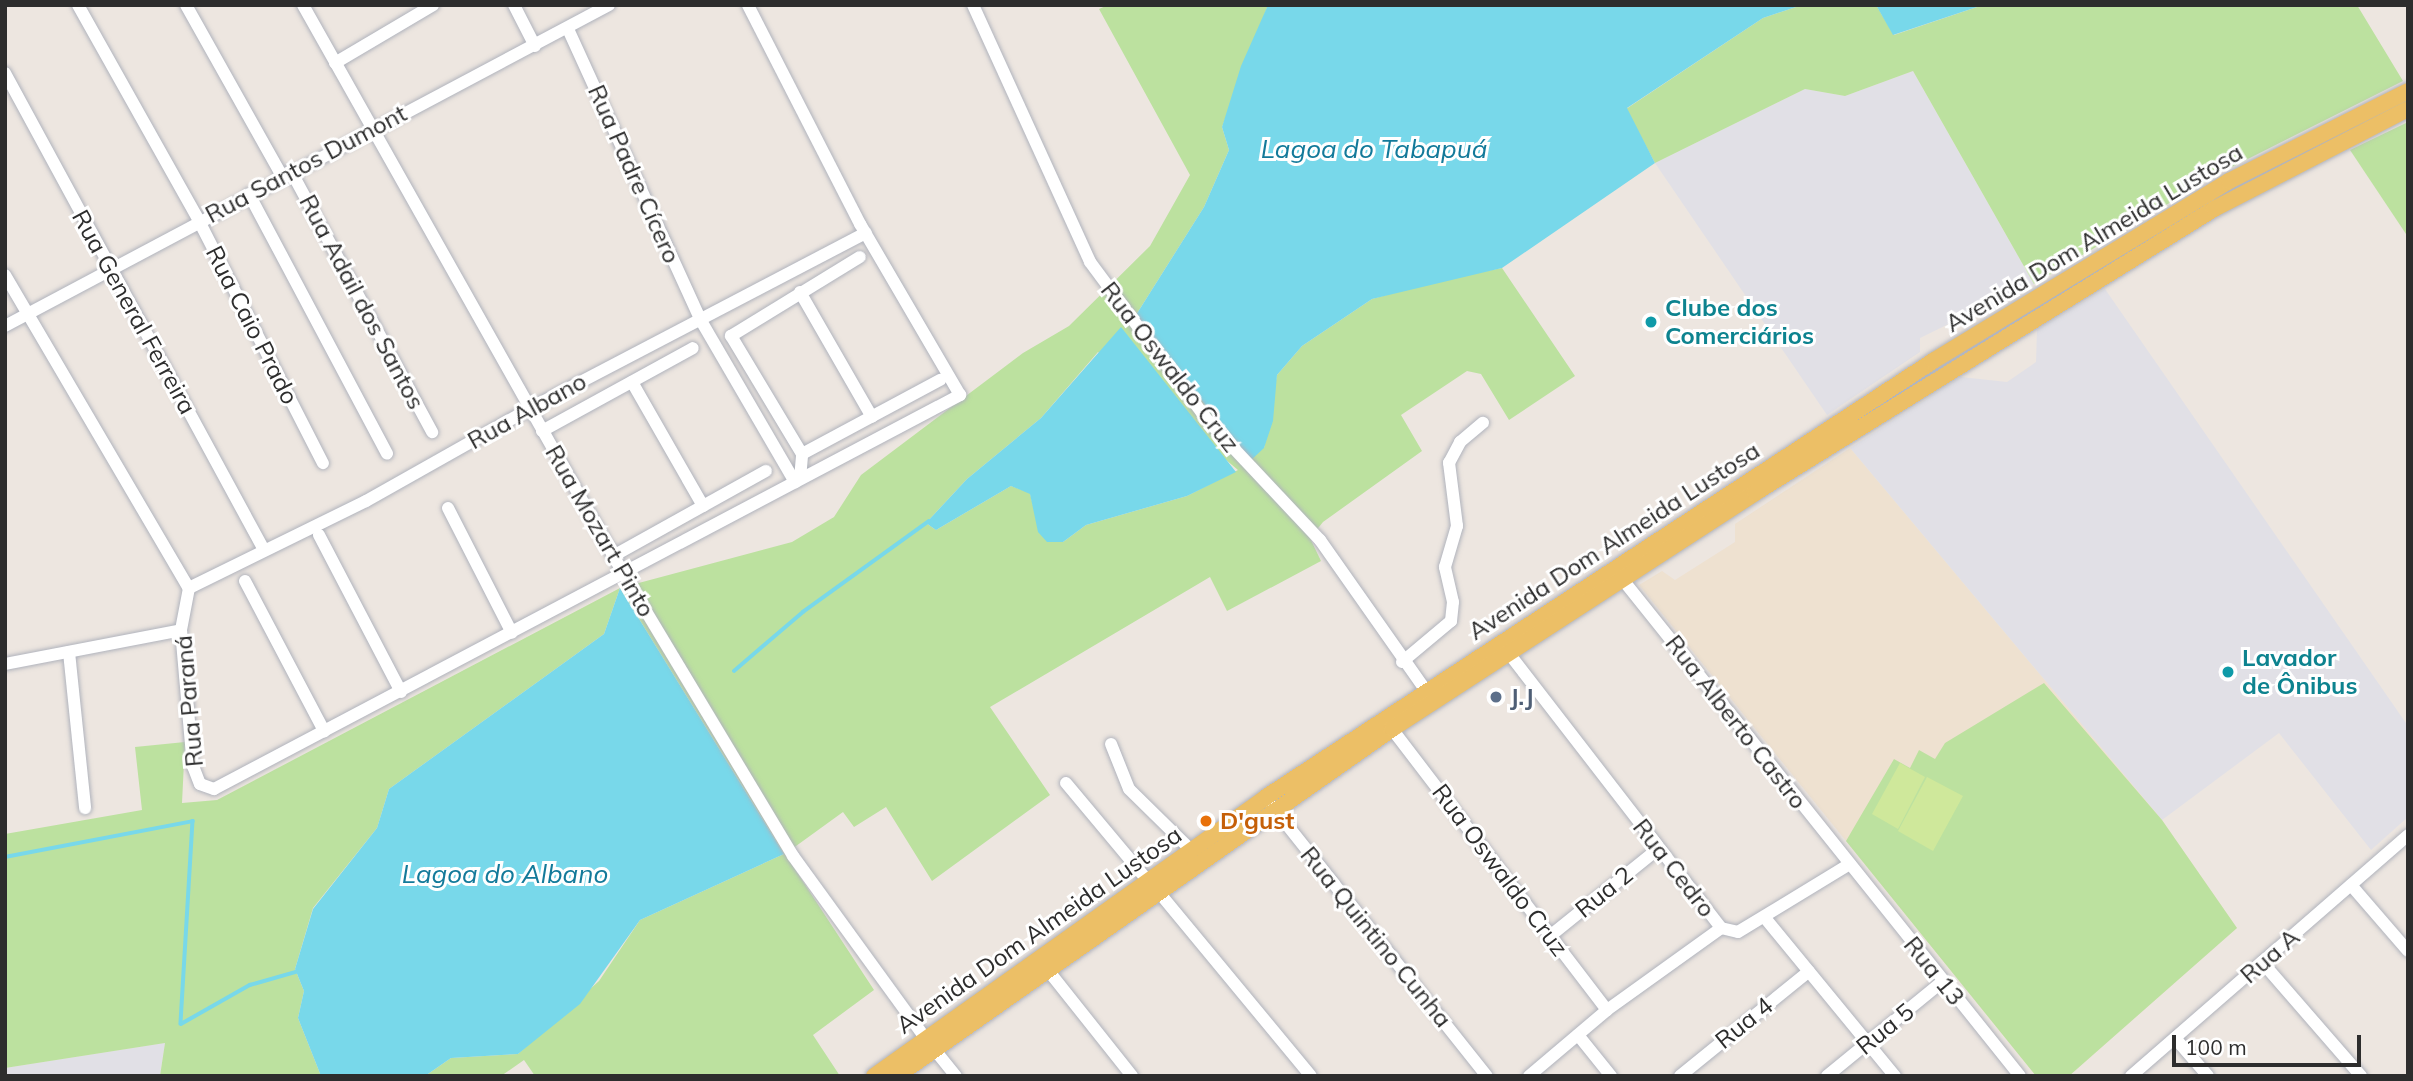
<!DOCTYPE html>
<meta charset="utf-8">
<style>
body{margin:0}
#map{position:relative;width:2413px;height:1081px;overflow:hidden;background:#ede6e0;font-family:Mulish,sans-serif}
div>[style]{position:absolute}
.industrial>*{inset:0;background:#e1e0e6}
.education>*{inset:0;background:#eee1d0}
.green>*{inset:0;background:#bce19f}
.pitch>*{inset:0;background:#cfe89b}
.water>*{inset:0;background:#78d8ea}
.stream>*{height:3.5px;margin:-1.75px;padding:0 1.75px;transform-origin:1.75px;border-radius:1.75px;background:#78d8ea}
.roads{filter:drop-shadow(0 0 2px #b0b3bc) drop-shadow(0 0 2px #b0b3bc)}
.minor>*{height:12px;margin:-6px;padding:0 6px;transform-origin:6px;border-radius:6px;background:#fff}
.major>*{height:16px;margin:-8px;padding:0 8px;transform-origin:8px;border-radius:8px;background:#ecbf66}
.dots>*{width:19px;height:19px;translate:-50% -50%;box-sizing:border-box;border:4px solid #fff;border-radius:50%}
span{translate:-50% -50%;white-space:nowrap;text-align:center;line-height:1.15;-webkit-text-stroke:6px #fff;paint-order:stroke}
.street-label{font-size:24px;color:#2d2d2d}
.culture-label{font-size:24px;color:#0d838f;font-weight:700}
.left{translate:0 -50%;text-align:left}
.service-label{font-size:24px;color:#4e5e75;font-weight:700}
.food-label{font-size:24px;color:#c56008;font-weight:700}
.water-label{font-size:26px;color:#137a9a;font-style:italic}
.frame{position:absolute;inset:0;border:7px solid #2d2d2d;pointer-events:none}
.scale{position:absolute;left:2172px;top:1035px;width:189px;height:32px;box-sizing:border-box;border:4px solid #2d2d2d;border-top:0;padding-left:9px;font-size:21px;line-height:24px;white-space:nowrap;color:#2d2d2d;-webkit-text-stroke:5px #fff;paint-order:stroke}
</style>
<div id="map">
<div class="industrial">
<div style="clip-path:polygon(1913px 71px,2034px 284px,1982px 317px,1971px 313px,1920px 338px,1920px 352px,1827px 415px,1655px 163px,1805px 89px,1845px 96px)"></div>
<div style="clip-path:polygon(2105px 289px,2408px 726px,2408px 817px,2371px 850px,2279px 733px,2162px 820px,1850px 448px,1961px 377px,2007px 382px,2036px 362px,2037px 330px)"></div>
<div style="clip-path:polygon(165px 1043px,160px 1076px,5px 1076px,5px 1068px)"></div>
</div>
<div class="education">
<div style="clip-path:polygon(1850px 448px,2162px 820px,2237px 928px,2069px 1076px,2036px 1076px,1639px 585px,1662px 571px,1675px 580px,1735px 542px,1735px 524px)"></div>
</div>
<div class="green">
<div style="clip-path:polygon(evenodd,1108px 5px,1268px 5px,1222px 127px,1229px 150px,1204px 207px,1136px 315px,1192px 386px,1264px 448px,1277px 375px,1302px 346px,1372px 299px,1436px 281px,1502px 268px,1575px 376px,1509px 420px,1481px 374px,1467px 371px,1401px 415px,1422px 451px,1323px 522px,1310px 538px,1321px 561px,1227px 611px,1210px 577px,990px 707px,1050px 795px,932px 881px,886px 807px,854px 827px,843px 812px,785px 854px,874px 990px,813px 1035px,840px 1076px,535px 1076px,524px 1060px,501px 1076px,425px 1076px,451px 1058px,518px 1054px,599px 981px,640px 920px,784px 854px,620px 588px,604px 634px,389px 789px,377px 828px,313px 908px,295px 969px,304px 991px,298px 1018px,321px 1076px,160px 1076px,165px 1043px,5px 1068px,5px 834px,142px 810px,135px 747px,185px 742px,182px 803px,217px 800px,620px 588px,792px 542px,834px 517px,861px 475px,1023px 353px,1069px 326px,1150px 246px,1190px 175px,1099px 9px,1108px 5px,1098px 352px,1238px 470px,1187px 496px,1086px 525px,1063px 542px,1036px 518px,1030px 493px,1011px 486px,936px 530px,926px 523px,967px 479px,1041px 418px,1098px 352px)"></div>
<div style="clip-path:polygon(1802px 5px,1876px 5px,1894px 35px,1983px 5px,2357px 5px,2403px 81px,2226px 170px,2217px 168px,2213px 177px,2034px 284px,1913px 71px,1845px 96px,1805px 89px,1655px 163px,1626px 109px,1763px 18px)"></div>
<div style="clip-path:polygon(2408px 122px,2408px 237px,2350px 150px)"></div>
<div style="clip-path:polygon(2044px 683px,2162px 820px,2237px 928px,2069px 1076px,2036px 1076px,1846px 841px,1894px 759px,1910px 768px,1919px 750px,1935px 759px,1945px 743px)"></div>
</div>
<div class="pitch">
<div style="clip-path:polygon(1900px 763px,1925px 777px,1898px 829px,1872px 814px)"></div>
<div style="clip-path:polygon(1927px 777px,1963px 796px,1933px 851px,1898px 831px)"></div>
</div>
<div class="water">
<div style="clip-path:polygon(1268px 5px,1802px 5px,1763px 18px,1627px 108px,1655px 163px,1502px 268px,1372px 299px,1302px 346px,1277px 375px,1273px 421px,1264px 448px,1249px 462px,1136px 315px,1204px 207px,1229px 150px,1222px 127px,1241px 66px)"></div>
<div style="clip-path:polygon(1876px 5px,1983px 5px,1893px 35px)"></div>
<div style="clip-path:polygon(1121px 327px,1236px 472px,1187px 496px,1086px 525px,1063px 542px,1047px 542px,1038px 532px,1030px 494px,1011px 486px,936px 530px,926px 523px,967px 479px,1041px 418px)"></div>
<div style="clip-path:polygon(620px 588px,784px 854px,640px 920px,580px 1004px,518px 1054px,451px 1058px,425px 1076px,321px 1076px,298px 1018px,304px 991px,295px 969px,313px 909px,377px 828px,389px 789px,604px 634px)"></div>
</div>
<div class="stream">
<div style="left:734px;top:671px;width:91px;rotate:-40.5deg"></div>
<div style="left:803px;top:612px;width:155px;rotate:-35.8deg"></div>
<div style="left:5px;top:857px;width:191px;rotate:-10.8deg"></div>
<div style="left:193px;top:821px;width:203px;rotate:93.4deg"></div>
<div style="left:181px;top:1024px;width:79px;rotate:-29.5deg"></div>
<div style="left:250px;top:985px;width:51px;rotate:-15.9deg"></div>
</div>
<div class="roads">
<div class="minor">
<div style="left:78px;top:5px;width:248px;rotate:60.7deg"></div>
<div style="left:199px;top:221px;width:272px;rotate:62.9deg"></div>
<div style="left:186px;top:5px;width:196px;rotate:60.7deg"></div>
<div style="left:303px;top:5px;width:652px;rotate:60.6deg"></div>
<div style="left:623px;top:573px;width:330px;rotate:59deg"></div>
<div style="left:793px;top:856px;width:226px;rotate:54deg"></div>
<div style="left:514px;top:5px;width:46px;rotate:62.9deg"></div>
<div style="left:973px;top:5px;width:282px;rotate:65.5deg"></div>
<div style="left:1090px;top:262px;width:199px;rotate:53.4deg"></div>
<div style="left:1209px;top:422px;width:162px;rotate:46.8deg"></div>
<div style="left:1320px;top:540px;width:184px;rotate:54.9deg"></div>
<div style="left:568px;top:29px;width:319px;rotate:65.5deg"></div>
<div style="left:700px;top:319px;width:189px;rotate:59.8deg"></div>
<div style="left:335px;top:63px;width:114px;rotate:-30.6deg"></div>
<div style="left:5px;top:73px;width:543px;rotate:61.5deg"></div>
<div style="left:291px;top:171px;width:297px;rotate:61.6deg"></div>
<div style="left:249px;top:194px;width:294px;rotate:62deg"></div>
<div style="left:5px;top:275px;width:363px;rotate:59.6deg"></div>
<div style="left:189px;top:588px;width:43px;rotate:100.8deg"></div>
<div style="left:181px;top:630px;width:137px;rotate:85deg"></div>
<div style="left:193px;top:766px;width:19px;rotate:69deg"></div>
<div style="left:200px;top:784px;width:15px;rotate:20deg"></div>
<div style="left:214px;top:789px;width:844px;rotate:-27.84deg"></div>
<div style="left:960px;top:395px;width:198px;rotate:-120.3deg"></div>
<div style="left:860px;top:224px;width:246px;rotate:-117.1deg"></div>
<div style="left:800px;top:292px;width:144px;rotate:60.1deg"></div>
<div style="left:5px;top:326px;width:684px;rotate:-27.99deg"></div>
<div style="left:632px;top:382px;width:143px;rotate:60.2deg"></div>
<div style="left:542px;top:431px;width:172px;rotate:-28.8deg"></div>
<div style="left:802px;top:454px;width:138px;rotate:-121deg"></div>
<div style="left:731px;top:336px;width:151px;rotate:-31.5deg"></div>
<div style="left:800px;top:479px;width:25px;rotate:-85deg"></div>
<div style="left:802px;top:454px;width:157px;rotate:-28.2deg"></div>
<div style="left:448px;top:508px;width:140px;rotate:62.9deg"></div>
<div style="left:319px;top:535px;width:177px;rotate:62.4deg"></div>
<div style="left:613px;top:556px;width:175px;rotate:-29.1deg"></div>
<div style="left:1623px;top:580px;width:635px;rotate:51.33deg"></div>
<div style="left:245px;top:581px;width:170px;rotate:62.2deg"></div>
<div style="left:189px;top:588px;width:197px;rotate:-26.2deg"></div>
<div style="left:366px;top:501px;width:187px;rotate:-29.4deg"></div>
<div style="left:529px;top:409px;width:380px;rotate:-27.6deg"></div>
<div style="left:1504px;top:647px;width:355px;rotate:52.3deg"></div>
<div style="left:1721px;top:928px;width:17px;rotate:13deg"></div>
<div style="left:1738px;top:932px;width:131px;rotate:-31.3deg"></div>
<div style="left:69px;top:652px;width:157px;rotate:84.1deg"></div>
<div style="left:1402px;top:662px;width:64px;rotate:-39.9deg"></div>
<div style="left:1451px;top:621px;width:19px;rotate:-84deg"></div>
<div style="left:1453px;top:602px;width:36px;rotate:-103deg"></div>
<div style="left:1445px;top:567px;width:43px;rotate:-73.7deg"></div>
<div style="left:1457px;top:526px;width:64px;rotate:-97.2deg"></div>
<div style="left:1449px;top:463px;width:24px;rotate:-62deg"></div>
<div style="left:1460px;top:442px;width:30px;rotate:-40deg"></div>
<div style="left:5px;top:664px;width:179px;rotate:-10.9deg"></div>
<div style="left:1392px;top:729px;width:354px;rotate:52.6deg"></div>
<div style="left:1111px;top:744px;width:48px;rotate:68.2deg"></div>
<div style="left:1129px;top:789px;width:87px;rotate:44.5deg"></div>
<div style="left:1066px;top:783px;width:128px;rotate:50.1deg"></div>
<div style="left:1272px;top:806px;width:345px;rotate:51.5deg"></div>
<div style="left:2351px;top:885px;width:87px;rotate:49.2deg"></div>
<div style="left:1157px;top:890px;width:241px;rotate:50.4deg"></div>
<div style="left:1765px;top:918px;width:205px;rotate:50.6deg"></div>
<div style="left:1550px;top:936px;width:140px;rotate:-38.9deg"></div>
<div style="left:2262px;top:962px;width:151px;rotate:49deg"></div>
<div style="left:1047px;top:969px;width:137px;rotate:51.5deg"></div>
<div style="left:1578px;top:1035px;width:53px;rotate:51.2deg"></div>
<div style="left:2175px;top:1038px;width:50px;rotate:49deg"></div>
<div style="left:934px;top:1049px;width:35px;rotate:51deg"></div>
<div style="left:1529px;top:1076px;width:102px;rotate:-40.2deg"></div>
<div style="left:1607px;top:1010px;width:140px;rotate:-35.7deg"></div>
<div style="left:1680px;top:1076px;width:166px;rotate:-39.1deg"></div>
<div style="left:1827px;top:1076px;width:149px;rotate:-39.3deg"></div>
<div style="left:2131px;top:1076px;width:367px;rotate:-41deg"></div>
</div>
<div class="major">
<div style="left:874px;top:1076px;width:481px;rotate:-35.4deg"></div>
<div style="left:1266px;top:797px;width:797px;rotate:-33.17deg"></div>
<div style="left:1933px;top:361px;width:346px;rotate:-31.3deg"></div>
<div style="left:2229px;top:181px;width:200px;rotate:-26.7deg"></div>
<div style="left:897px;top:1076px;width:605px;rotate:-35.03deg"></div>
<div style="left:1392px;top:729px;width:433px;rotate:-33deg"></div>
<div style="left:1755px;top:493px;width:540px;rotate:-31.75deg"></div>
<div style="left:2214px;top:209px;width:218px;rotate:-27.3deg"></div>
</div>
</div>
<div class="dots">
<div style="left:1651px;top:322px;background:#0f9aa8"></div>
<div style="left:2228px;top:672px;background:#0f9aa8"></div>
<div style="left:1496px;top:697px;background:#5c6f8a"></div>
<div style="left:1206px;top:821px;background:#e8710a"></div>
</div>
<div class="street-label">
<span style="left:306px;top:164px;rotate:-28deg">Rua Santos Dumont</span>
<span style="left:634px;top:174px;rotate:66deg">Rua Padre Cícero</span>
<span style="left:2094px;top:238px;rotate:-31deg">Avenida Dom Almeida Lustosa</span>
<span style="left:362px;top:302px;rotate:62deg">Rua Adail dos Santos</span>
<span style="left:134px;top:312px;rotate:61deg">Rua General Ferreira</span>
<span style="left:252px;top:325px;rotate:63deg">Rua Caio Prado</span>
<span style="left:1170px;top:367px;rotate:52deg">Rua Oswaldo Cruz</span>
<span style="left:527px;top:411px;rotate:-29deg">Rua Albano</span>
<span style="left:600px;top:531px;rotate:60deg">Rua Mozart Pinto</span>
<span style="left:1614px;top:541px;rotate:-33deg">Avenida Dom Almeida Lustosa</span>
<span style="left:189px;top:701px;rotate:-95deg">Rua Paraná</span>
<span style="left:1736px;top:722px;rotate:52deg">Rua Alberto Castro</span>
<span style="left:1674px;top:868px;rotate:52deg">Rua Cedro</span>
<span style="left:1500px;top:870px;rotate:53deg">Rua Oswaldo Cruz</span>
<span style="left:1604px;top:892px;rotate:-39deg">Rua 2</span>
<span style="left:1039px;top:930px;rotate:-35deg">Avenida Dom Almeida Lustosa</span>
<span style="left:1376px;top:937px;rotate:51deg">Rua Quintino Cunha</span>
<span style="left:2270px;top:956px;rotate:-41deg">Rua A</span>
<span style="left:1934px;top:971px;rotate:51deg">Rua 13</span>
<span style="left:1744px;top:1023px;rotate:-39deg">Rua 4</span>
<span style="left:1885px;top:1029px;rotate:-39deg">Rua 5</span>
</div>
<div class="culture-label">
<span class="left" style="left:1665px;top:322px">Clube dos<br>Comerciários</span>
<span class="left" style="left:2242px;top:672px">Lavador<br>de Ônibus</span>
</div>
<div class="service-label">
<span class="left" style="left:1510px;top:697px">J.J</span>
</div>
<div class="food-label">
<span class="left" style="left:1220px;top:821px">D'gust</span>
</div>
<div class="water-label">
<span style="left:1374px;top:149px">Lagoa do Tabapuá</span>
<span style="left:505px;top:874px">Lagoa do Albano</span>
</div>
<div class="frame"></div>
<div class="scale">100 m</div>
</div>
